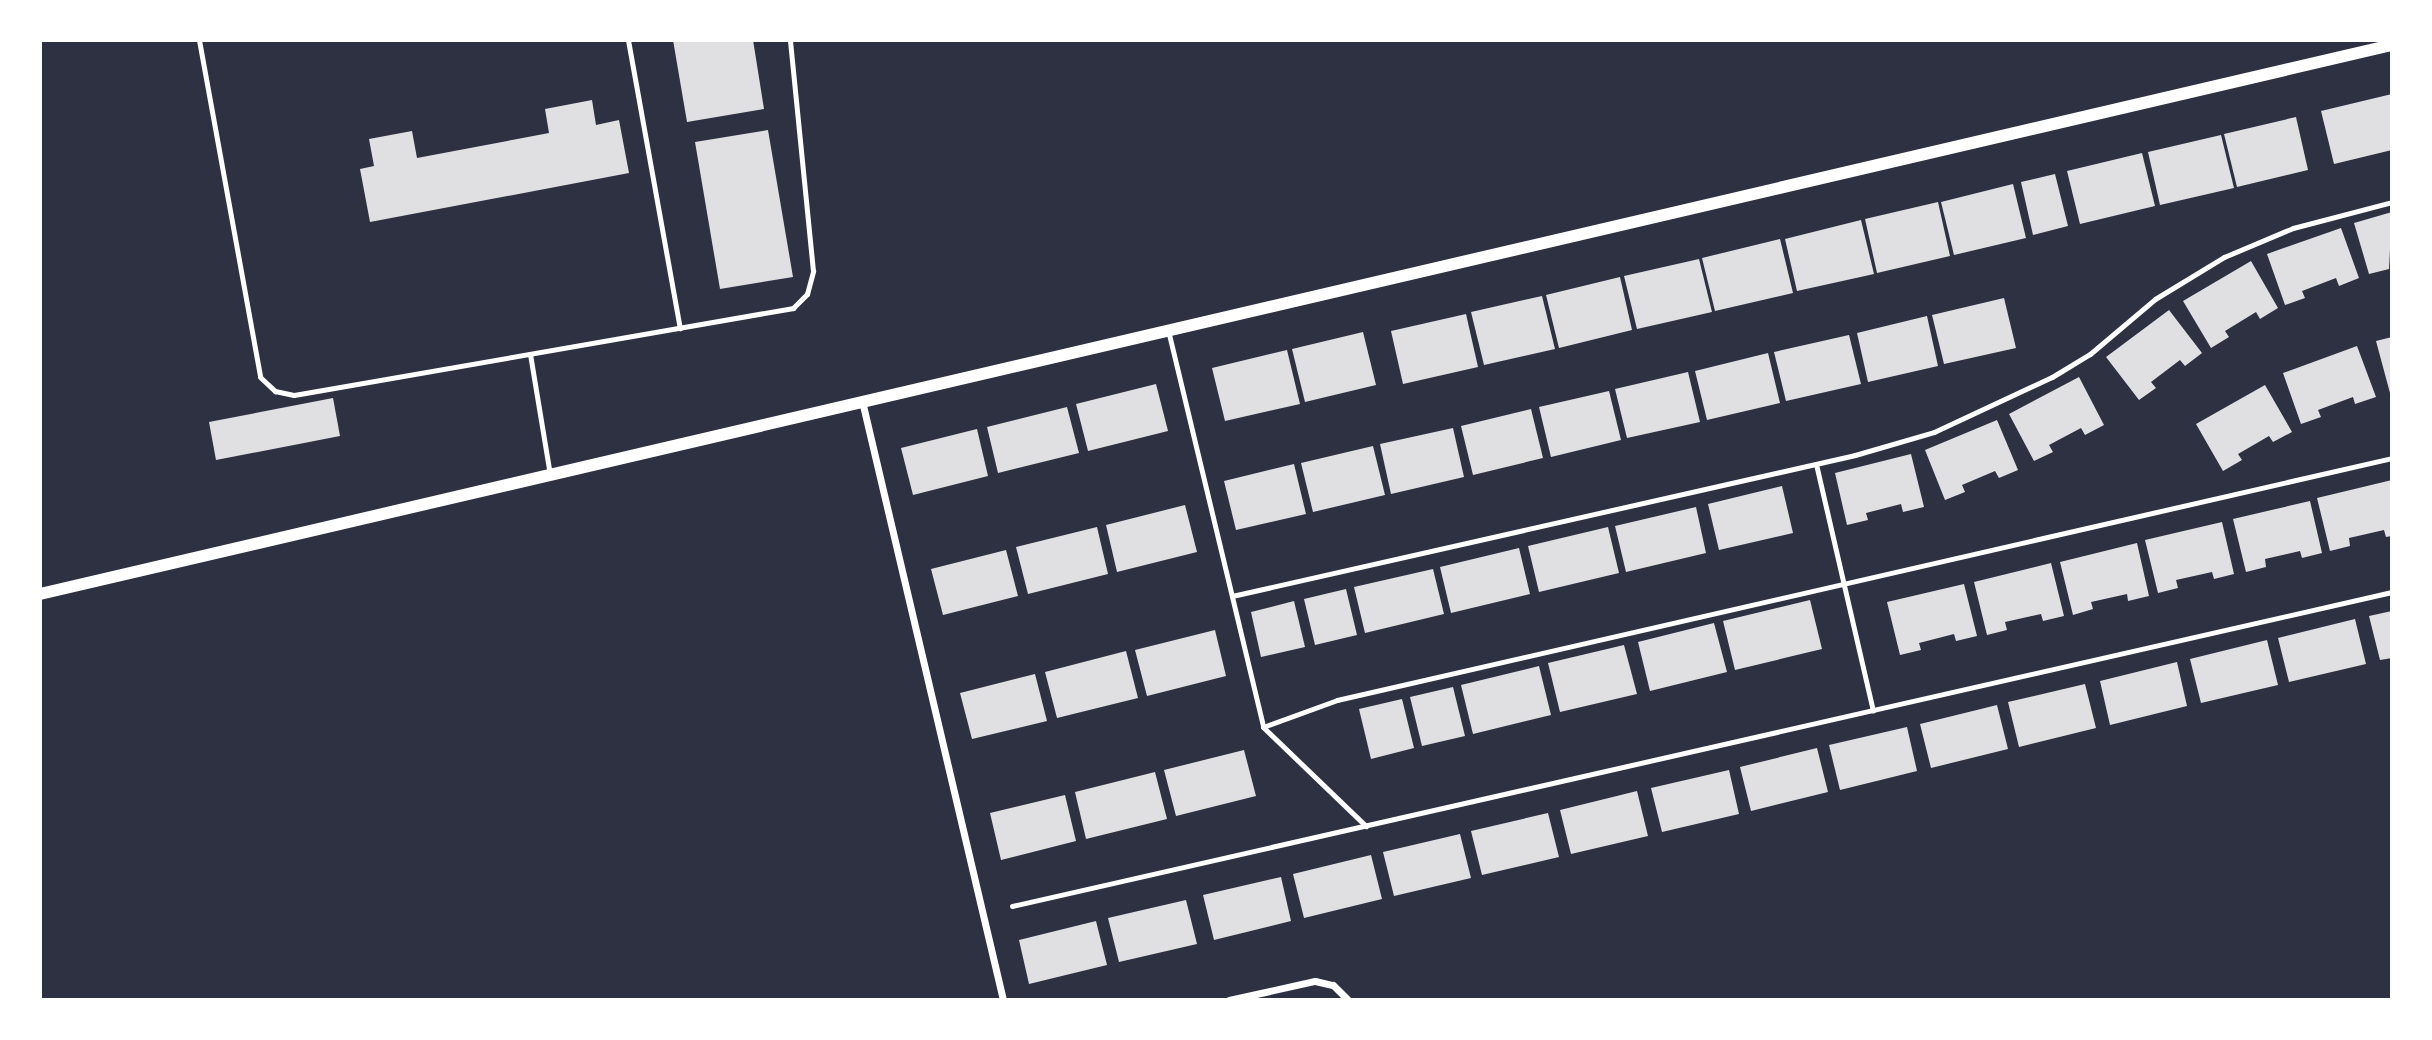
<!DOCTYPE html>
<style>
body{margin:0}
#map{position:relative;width:2432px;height:1040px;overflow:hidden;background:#2d3142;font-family:Overpass,sans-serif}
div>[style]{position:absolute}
.building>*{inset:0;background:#e0e0e3}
.service>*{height:5px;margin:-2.5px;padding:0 2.5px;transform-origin:2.5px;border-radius:2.5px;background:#fff}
.minor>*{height:7px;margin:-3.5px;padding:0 3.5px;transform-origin:3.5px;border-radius:3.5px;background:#fff}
.tertiary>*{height:12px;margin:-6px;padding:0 6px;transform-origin:6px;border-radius:6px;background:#fff}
span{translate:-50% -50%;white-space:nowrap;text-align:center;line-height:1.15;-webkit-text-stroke:7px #fff;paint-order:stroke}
.frame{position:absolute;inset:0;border:42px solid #fff;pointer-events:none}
</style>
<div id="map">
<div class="building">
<div style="clip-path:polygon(673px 40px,753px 40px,764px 109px,687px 122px)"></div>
<div style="clip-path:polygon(2392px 94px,2392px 150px,2334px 164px,2321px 111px)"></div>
<div style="clip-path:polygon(592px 100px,596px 125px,619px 120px,629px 173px,370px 222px,360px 169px,374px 166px,369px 139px,412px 131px,417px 158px,549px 133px,545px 109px)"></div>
<div style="clip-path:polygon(2296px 117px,2308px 170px,2237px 187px,2224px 134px)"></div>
<div style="clip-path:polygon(768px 130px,793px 277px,720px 289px,695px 142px)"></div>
<div style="clip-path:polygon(2221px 135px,2234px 188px,2160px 205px,2148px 152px)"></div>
<div style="clip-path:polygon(2142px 153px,2155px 206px,2080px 224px,2067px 171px)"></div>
<div style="clip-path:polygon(2055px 174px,2068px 226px,2033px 235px,2021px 182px)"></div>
<div style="clip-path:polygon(2013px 184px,2026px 238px,1954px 255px,1941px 202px)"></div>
<div style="clip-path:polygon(1938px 202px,1950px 256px,1877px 273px,1865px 219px)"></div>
<div style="clip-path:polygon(2392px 212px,2389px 269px,2369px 274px,2354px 223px)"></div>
<div style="clip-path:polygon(1861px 220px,1874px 274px,1797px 291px,1785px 239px)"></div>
<div style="clip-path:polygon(2341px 228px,2359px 278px,2339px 286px,2336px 278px,2302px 291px,2305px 298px,2285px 305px,2267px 254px)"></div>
<div style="clip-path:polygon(1780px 239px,1793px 293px,1715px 311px,1702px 258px)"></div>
<div style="clip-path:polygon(1699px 259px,1712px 312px,1637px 329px,1624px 276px)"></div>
<div style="clip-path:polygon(2251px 261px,2278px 308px,2260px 319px,2256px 312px,2225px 331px,2229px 337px,2211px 348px,2183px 301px)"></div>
<div style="clip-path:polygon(1620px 277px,1632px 330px,1559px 348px,1546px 295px)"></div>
<div style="clip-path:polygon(1542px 296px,1555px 349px,1484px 365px,1471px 312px)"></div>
<div style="clip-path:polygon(2004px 298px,2016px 348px,1944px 364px,1932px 315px)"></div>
<div style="clip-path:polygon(2169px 310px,2202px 353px,2185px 366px,2180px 360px,2151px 382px,2156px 388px,2139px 400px,2106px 357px)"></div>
<div style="clip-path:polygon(1466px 314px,1478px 367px,1403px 384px,1391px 331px)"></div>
<div style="clip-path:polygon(1927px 316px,1938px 366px,1868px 382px,1857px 333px)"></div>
<div style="clip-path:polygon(1363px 332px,1376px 385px,1305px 402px,1292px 349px)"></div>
<div style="clip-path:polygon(1849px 335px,1861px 384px,1786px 401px,1774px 352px)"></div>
<div style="clip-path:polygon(2392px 337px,2392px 393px,2390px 393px,2376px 341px)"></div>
<div style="clip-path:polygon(2357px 346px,2376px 397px,2355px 404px,2353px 397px,2318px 410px,2321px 417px,2301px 424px,2283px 373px)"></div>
<div style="clip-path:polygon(1287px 350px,1300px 404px,1225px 421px,1212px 368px)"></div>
<div style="clip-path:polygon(1768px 353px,1780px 403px,1707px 420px,1695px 371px)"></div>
<div style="clip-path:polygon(1688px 372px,1700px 422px,1627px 438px,1615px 389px)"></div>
<div style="clip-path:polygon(2079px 377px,2104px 425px,2085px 435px,2081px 428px,2049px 445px,2053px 452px,2034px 461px,2009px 414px)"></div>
<div style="clip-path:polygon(1156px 384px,1168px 431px,1088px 451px,1076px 404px)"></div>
<div style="clip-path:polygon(2265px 385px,2292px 432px,2273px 442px,2269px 436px,2238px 454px,2242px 460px,2223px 471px,2196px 424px)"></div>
<div style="clip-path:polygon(1609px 391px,1621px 440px,1551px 457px,1539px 407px)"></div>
<div style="clip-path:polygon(333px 398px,340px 436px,216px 460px,209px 422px)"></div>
<div style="clip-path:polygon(1067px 407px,1079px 453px,998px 473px,987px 427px)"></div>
<div style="clip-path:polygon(1531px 409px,1543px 458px,1473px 475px,1461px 426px)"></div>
<div style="clip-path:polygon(1997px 420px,2018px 470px,1999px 478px,1995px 471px,1962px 485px,1965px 492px,1945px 500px,1925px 450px)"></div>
<div style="clip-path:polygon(1453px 428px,1464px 477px,1391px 494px,1380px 444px)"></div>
<div style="clip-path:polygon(977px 429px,988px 476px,913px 495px,901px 448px)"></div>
<div style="clip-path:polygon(1373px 446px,1385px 495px,1313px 512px,1301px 463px)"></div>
<div style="clip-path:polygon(1911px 454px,1924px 507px,1903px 512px,1901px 504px,1866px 513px,1868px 520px,1847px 525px,1835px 473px)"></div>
<div style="clip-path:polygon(1294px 464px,1306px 514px,1236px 530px,1224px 481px)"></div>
<div style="clip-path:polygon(2392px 480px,2392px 536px,2386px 537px,2384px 530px,2349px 538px,2350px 546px,2330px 551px,2317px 498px)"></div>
<div style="clip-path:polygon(1782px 486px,1793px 533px,1719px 550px,1708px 504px)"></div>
<div style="clip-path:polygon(2310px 501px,2322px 553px,2302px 558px,2300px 551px,2265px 559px,2266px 567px,2246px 572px,2233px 519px)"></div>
<div style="clip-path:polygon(1185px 505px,1197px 552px,1117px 572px,1106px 525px)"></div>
<div style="clip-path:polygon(1696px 507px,1706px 553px,1626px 572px,1615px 526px)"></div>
<div style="clip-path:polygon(2222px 522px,2234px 574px,2214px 579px,2212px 572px,2176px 580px,2178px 588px,2158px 593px,2145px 540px)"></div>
<div style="clip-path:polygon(1097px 527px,1108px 574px,1028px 594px,1016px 547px)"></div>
<div style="clip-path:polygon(1608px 527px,1619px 573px,1539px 592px,1528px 546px)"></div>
<div style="clip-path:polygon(2137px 543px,2149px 596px,2128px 601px,2127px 594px,2091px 602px,2093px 609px,2073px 615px,2060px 562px)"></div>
<div style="clip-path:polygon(1519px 548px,1530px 594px,1451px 613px,1440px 567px)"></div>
<div style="clip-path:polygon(1006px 550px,1018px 596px,943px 615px,931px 569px)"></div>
<div style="clip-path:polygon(2051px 563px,2064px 616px,2043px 621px,2041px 614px,2005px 622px,2007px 630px,1987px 635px,1974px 582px)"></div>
<div style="clip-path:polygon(1433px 569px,1444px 614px,1365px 633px,1354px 587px)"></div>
<div style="clip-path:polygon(1964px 584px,1977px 636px,1956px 641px,1954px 634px,1919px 643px,1921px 650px,1900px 655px,1887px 602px)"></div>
<div style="clip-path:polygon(1346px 589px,1357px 635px,1315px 645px,1304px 599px)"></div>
<div style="clip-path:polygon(1810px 600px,1822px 649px,1735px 670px,1723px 621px)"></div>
<div style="clip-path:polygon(1294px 601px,1305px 647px,1261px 657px,1251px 612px)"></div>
<div style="clip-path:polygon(2392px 611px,2392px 658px,2380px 660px,2369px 616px)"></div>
<div style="clip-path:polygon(2355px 619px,2366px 664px,2289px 682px,2278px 638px)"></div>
<div style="clip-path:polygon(1714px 623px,1727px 672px,1650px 691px,1638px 642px)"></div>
<div style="clip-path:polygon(1215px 630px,1226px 676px,1147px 696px,1135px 650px)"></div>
<div style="clip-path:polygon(2267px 640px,2278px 685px,2201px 703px,2190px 659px)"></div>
<div style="clip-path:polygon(1624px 645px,1637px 694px,1560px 712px,1548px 663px)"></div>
<div style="clip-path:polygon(1126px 651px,1138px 698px,1057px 718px,1045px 672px)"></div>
<div style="clip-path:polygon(2177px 662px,2187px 706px,2110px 725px,2100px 681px)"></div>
<div style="clip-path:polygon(1539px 666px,1551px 715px,1473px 734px,1461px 685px)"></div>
<div style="clip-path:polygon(1035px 674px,1047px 721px,972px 739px,960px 693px)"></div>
<div style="clip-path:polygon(2085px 684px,2096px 728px,2019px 747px,2008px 702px)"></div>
<div style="clip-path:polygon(1453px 687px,1465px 736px,1422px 746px,1410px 697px)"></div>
<div style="clip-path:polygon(1402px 699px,1414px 748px,1371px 759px,1359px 709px)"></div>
<div style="clip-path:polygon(1997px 705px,2008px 749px,1931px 768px,1920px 724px)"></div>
<div style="clip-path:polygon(1907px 727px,1917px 771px,1840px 790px,1829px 745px)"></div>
<div style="clip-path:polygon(1817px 748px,1828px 792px,1751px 811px,1740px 767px)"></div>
<div style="clip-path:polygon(1244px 750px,1256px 796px,1176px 816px,1164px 770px)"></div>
<div style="clip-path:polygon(1729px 770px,1739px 814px,1662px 832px,1651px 788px)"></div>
<div style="clip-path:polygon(1155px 772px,1167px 819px,1086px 839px,1075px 792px)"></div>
<div style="clip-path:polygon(1637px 791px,1648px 836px,1571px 854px,1560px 810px)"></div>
<div style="clip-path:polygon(1065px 795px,1076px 841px,1001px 860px,990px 813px)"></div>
<div style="clip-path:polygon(1548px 813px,1559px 857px,1482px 875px,1471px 831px)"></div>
<div style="clip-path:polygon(1460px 834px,1471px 878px,1394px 896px,1383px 852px)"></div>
<div style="clip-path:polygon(1371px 855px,1382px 899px,1304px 918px,1293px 874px)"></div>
<div style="clip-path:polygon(1281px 877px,1291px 921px,1214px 940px,1203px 895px)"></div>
<div style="clip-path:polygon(1186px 900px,1197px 944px,1119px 962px,1108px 918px)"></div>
<div style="clip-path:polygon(1096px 921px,1107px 965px,1029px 984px,1019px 940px)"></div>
</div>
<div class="service">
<div style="left:199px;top:40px;width:342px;rotate:79.7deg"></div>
<div style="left:260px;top:377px;width:21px;rotate:43deg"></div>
<div style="left:275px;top:391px;width:19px;rotate:12deg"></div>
<div style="left:294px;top:395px;width:507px;rotate:-9.89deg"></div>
<div style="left:793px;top:308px;width:20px;rotate:-45deg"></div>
<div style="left:807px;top:294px;width:24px;rotate:-75deg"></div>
<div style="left:813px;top:271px;width:232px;rotate:-95.7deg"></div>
<div style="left:628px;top:40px;width:293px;rotate:79.8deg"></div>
<div style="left:1168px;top:330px;width:408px;rotate:76.5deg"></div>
<div style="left:1263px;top:727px;width:143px;rotate:43.9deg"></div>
<div style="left:530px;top:354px;width:123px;rotate:80.6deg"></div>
<div style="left:1816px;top:464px;width:253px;rotate:77deg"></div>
<div style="left:1232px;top:596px;width:639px;rotate:-12.75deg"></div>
<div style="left:1855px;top:455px;width:82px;rotate:-16.2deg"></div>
<div style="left:1934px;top:432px;width:130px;rotate:-25deg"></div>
<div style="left:2052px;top:377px;width:44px;rotate:-31.2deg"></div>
<div style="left:2090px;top:354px;width:85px;rotate:-40.2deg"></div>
<div style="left:2155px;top:299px;width:81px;rotate:-31.3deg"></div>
<div style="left:2224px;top:257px;width:75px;rotate:-22.8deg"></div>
<div style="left:2293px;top:228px;width:102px;rotate:-14.7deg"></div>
<div style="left:1263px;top:727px;width:79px;rotate:-20deg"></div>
<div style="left:1337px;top:700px;width:1082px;rotate:-12.92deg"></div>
<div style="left:1012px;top:906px;width:1415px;rotate:-12.82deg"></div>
</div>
<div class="minor">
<div style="left:862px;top:401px;width:615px;rotate:76.75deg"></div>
<div style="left:1229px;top:1000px;width:88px;rotate:-12.5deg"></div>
<div style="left:1315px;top:981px;width:18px;rotate:13deg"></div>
<div style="left:1333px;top:985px;width:21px;rotate:45deg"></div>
</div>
<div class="tertiary">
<div style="left:40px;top:594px;width:2415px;rotate:-13.14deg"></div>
</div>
<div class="frame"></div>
</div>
